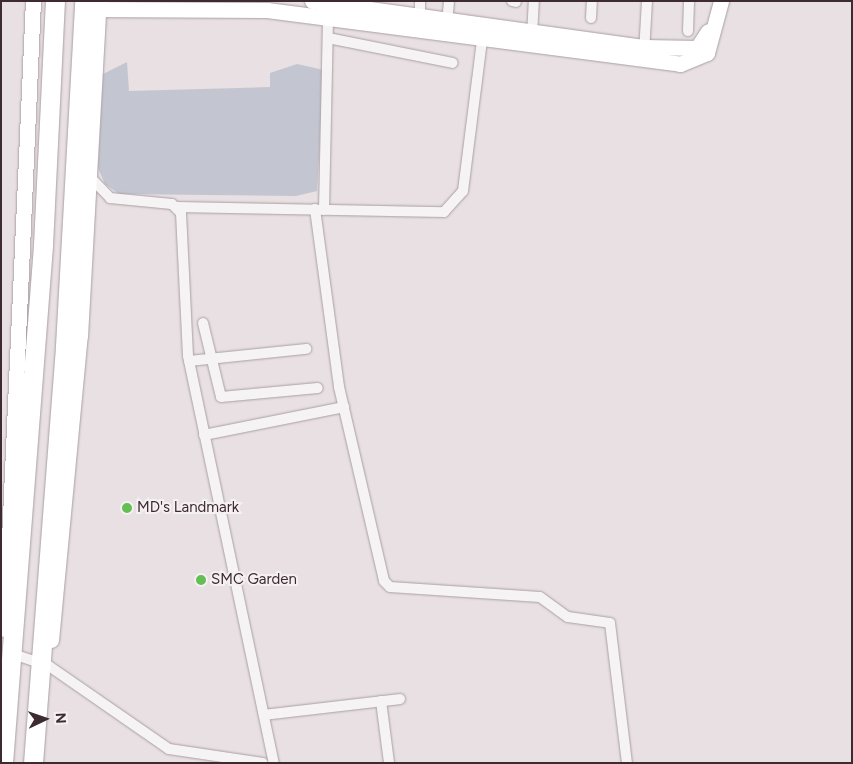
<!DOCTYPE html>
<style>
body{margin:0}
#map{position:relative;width:853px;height:764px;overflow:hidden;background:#e8e0e3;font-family:Figtree,sans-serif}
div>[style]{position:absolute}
.green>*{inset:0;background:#c3c6d1}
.roads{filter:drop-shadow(0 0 1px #aa9fa3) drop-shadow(0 0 1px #aa9fa3)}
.street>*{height:10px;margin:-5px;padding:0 5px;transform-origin:5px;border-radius:5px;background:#f6f3f4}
.secondary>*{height:15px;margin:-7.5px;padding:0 7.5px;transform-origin:7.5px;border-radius:7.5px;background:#fff}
.highway>*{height:19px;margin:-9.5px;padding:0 9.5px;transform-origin:9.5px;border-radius:9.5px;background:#fff}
.dots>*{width:14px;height:14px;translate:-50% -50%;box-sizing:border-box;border:2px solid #f5f0f2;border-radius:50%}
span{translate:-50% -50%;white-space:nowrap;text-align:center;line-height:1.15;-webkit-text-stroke:4px #f5f0f2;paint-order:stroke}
.poi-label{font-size:15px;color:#3d2b31}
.left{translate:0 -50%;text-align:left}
.frame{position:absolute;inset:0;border:2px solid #3d2b31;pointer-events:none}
.north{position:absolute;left:20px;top:694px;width:50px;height:50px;-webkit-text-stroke:4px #f5f0f2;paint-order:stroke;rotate:87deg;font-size:14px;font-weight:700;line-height:20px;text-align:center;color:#3d2b31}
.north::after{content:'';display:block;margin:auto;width:18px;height:22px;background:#3d2b31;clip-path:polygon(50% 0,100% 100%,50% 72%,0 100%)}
</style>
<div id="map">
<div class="green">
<div style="clip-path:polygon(127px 62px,129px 91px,270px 87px,270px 73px,297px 64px,324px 70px,317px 191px,296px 196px,119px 194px,105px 184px,98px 168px,103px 74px)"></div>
</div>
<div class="roads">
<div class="street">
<div style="left:512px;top:1px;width:4px;rotate:14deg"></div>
<div style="left:420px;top:17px;width:16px;rotate:-90deg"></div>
<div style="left:591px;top:18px;width:17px;rotate:-87deg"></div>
<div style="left:447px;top:24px;width:23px;rotate:-85deg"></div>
<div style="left:688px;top:31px;width:30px;rotate:-88deg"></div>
<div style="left:532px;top:36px;width:35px;rotate:-87deg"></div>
<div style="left:328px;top:38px;width:127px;rotate:11.3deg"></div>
<div style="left:644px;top:53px;width:52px;rotate:-86.7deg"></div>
<div style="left:91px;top:178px;width:28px;rotate:46deg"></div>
<div style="left:110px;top:198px;width:62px;rotate:5.5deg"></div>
<div style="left:172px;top:204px;width:13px;rotate:45deg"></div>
<div style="left:181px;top:213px;width:143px;rotate:87.2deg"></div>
<div style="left:188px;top:356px;width:416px;rotate:78.1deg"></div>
<div style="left:177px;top:207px;width:267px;rotate:1.1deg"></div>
<div style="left:444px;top:212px;width:28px;rotate:-48deg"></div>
<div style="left:463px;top:191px;width:152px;rotate:-82.8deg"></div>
<div style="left:315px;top:209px;width:180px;rotate:82.3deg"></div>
<div style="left:339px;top:387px;width:199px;rotate:76.9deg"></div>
<div style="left:384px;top:581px;width:8px;rotate:45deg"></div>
<div style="left:390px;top:587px;width:150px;rotate:3.8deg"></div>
<div style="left:540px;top:597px;width:34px;rotate:36deg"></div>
<div style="left:568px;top:617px;width:42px;rotate:8.1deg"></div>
<div style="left:610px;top:623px;width:141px;rotate:83.1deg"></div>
<div style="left:324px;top:210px;width:198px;rotate:-88.8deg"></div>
<div style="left:203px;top:323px;width:76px;rotate:76.3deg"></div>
<div style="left:221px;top:397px;width:97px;rotate:-5.3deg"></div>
<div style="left:189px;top:361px;width:118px;rotate:-5.9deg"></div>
<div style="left:204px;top:435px;width:143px;rotate:-11.3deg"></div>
<div style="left:10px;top:653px;width:41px;rotate:18.4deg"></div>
<div style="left:49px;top:666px;width:146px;rotate:34.7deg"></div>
<div style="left:169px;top:749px;width:95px;rotate:8.5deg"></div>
<div style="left:381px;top:701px;width:63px;rotate:82.6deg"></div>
<div style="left:264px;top:715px;width:137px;rotate:-6.7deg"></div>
</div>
<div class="secondary">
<div style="left:312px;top:1px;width:336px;rotate:7.9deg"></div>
<div style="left:645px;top:47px;width:52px;rotate:1.1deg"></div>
<div style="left:697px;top:48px;width:20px;rotate:-57deg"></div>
<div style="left:90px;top:9px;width:177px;rotate:0.3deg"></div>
<div style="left:267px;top:10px;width:417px;rotate:7.4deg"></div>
<div style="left:680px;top:64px;width:29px;rotate:-22deg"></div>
<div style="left:707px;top:53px;width:54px;rotate:-74.9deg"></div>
<div style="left:5px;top:629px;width:629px;rotate:-87.45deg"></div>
<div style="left:51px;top:640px;width:305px;rotate:-84.6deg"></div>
<div style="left:80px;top:336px;width:336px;rotate:-86.8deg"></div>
</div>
<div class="highway">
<div style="left:3px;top:763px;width:520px;rotate:-85.58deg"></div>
<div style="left:43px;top:245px;width:244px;rotate:-87.2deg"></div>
<div style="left:33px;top:763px;width:418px;rotate:-85.6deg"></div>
<div style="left:65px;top:346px;width:346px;rotate:-86.8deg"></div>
</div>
</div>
<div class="dots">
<div style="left:127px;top:508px;background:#63be54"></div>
<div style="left:201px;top:580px;background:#63be54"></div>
</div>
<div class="poi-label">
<span class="left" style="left:137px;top:508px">MD's Landmark</span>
<span class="left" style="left:211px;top:580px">SMC Garden</span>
</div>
<div class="frame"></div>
<div class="north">N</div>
</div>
